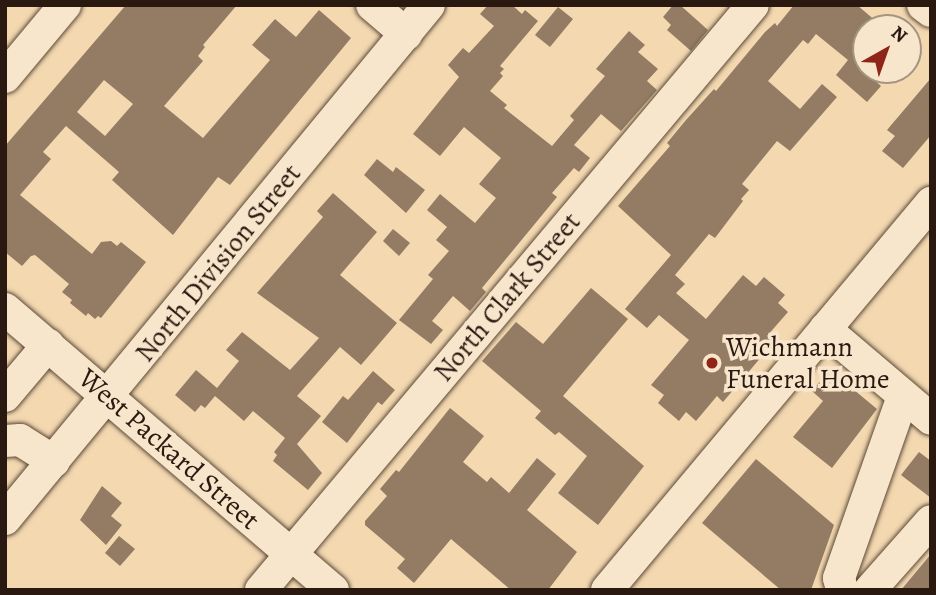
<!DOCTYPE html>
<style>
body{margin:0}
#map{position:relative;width:936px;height:595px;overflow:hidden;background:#f3d8b0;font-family:Alegreya,serif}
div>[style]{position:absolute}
.building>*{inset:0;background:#937c63}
.roads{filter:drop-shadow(0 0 2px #5c4938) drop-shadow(0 0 2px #5c4938)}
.minor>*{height:32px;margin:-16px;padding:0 16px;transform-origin:16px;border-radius:16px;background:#f7e6cc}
.dots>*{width:19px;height:19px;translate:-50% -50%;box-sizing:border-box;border:4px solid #f7e6cc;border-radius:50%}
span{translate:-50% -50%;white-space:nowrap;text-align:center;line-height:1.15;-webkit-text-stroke:7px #f7e6cc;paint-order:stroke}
.street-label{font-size:28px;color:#2a1910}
.poi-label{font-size:28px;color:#2a1910}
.left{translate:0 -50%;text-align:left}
.frame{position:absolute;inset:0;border:7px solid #2a1910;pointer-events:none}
.north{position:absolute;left:852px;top:14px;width:70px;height:70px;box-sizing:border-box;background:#f7e6cc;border:2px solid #a59481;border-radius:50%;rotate:40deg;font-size:19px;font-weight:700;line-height:28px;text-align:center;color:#2a1910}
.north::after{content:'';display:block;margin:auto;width:24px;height:32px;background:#8f2418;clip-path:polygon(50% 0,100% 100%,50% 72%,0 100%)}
</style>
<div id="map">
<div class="building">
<div style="clip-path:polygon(evenodd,126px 5px,237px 5px,203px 45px,205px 47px,198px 56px,203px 61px,164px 106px,203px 138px,270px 60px,252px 45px,275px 19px,296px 37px,319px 10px,351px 38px,230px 185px,218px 177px,173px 235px,112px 180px,119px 172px,66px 126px,43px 152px,51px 159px,20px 195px,92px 254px,101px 242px,111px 241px,117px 246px,121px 242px,146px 262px,101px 318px,98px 316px,95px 319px,88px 313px,86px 316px,70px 303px,72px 300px,62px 292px,69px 284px,35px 255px,31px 256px,22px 266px,5px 252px,5px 146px,126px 5px,104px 80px,133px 104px,105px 136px,77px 112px,104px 80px)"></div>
<div style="clip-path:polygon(488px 5px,512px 5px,522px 14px,525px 10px,538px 21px,500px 66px,504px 69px,500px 73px,503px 76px,490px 91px,507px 105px,504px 108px,552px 146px,574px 120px,570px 116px,605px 76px,596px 69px,629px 31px,645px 45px,638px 52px,658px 69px,647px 81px,657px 90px,621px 131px,601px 114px,574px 145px,590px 158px,579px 172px,574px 168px,552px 193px,557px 197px,482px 288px,486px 292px,470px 311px,453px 296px,432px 321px,443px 330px,431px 344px,399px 320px,433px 279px,428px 275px,449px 251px,436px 240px,447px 227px,427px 210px,440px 194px,475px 223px,496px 198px,479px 184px,501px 158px,464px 127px,440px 156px,413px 134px,459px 77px,448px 65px,463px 48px,469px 53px,494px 26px,480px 14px)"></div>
<div style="clip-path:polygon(673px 5px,680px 5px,708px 30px,691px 51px,667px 30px,671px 25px,663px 17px)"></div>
<div style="clip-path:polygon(794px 5px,857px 5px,884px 28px,866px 28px,866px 48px,855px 62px,881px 86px,867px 102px,836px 75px,848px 60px,816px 34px,808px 44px,803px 40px,768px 81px,800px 109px,822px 84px,837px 97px,790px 151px,777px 141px,742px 184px,749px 190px,741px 199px,743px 201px,715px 238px,709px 234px,675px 275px,685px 284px,676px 293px,706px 319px,743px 275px,756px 286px,764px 277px,785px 295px,778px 303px,788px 312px,767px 336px,774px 342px,723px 402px,717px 396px,696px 421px,686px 412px,679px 421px,658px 403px,664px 395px,651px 385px,689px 340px,659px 315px,647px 328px,625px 309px,671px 255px,618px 206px,670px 146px,667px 143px,686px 120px,714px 89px,716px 91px,765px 32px,775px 23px,777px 26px)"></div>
<div style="clip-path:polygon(558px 7px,573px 19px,550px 47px,535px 35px)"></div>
<div style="clip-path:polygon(931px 78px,931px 135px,903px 168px,882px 151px,895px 136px,887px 130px)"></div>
<div style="clip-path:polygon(377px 159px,393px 172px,396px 167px,425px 190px,406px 213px,364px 175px)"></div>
<div style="clip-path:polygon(333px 193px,377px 232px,340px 275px,397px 323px,361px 365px,340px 347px,297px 396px,321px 416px,297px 444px,322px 473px,308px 490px,273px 461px,277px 455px,274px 452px,285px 438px,253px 411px,244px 421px,215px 396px,205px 408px,201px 405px,195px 412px,175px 395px,196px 370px,217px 388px,239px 361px,226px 350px,242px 332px,290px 370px,319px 338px,257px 293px,323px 217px,317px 211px)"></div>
<div style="clip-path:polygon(393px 229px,410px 243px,399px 256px,383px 241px)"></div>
<div style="clip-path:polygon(591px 288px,628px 319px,563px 396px,644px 466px,598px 525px,558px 493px,587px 456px,559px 432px,555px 435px,535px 418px,541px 411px,482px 361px,516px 322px,543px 344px)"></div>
<div style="clip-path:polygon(830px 370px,877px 409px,832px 468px,793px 437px,823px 401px,812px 391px)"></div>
<div style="clip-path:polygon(373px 371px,395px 390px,382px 405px,378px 402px,347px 443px,322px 422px,343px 396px,348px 400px)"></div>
<div style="clip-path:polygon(450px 408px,484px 436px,463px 462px,487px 482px,491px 477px,509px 493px,537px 458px,556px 474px,527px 510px,577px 552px,548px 590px,511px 590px,451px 539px,414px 583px,397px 568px,405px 559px,365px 525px,365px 521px,387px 496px,380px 489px,396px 470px,399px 472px)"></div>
<div style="clip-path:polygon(919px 452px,931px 461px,931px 498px,901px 475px)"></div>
<div style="clip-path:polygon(756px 459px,834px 525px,811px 590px,781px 590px,702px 523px)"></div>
<div style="clip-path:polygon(102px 486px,122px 503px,111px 516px,122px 525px,106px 545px,80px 520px)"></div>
<div style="clip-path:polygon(119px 536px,135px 549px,120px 566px,105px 553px)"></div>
<div style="clip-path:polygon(931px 554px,931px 590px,901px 590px)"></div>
</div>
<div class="roads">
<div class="minor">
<div style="left:372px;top:5px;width:45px;rotate:40.5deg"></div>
<div style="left:923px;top:5px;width:10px;rotate:37deg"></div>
<div style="left:5px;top:77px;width:94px;rotate:-50.2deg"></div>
<div style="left:5px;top:309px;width:432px;rotate:40.6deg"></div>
<div style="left:825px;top:329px;width:139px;rotate:40.3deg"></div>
<div style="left:5px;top:396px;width:67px;rotate:-49.9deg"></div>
<div style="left:5px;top:441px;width:15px;rotate:-4deg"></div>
<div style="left:20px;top:440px;width:40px;rotate:32deg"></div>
<div style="left:5px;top:519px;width:666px;rotate:-50.48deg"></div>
<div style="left:261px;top:590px;width:764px;rotate:-49.94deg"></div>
<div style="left:607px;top:590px;width:505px;rotate:-50.06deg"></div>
<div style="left:842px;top:590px;width:12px;rotate:-104deg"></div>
<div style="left:839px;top:578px;width:193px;rotate:-70.6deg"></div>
<div style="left:870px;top:590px;width:92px;rotate:-48.5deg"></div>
</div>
</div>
<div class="dots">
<div style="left:712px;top:363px;background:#8f2418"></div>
</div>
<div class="street-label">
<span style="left:218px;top:263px;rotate:-51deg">North Division Street</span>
<span style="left:507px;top:297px;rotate:-50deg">North Clark Street</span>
<span style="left:169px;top:449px;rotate:41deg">West Packard Street</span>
</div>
<div class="poi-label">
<span class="left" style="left:726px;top:363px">Wichmann<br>Funeral Home</span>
</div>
<div class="frame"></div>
<div class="north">N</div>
</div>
